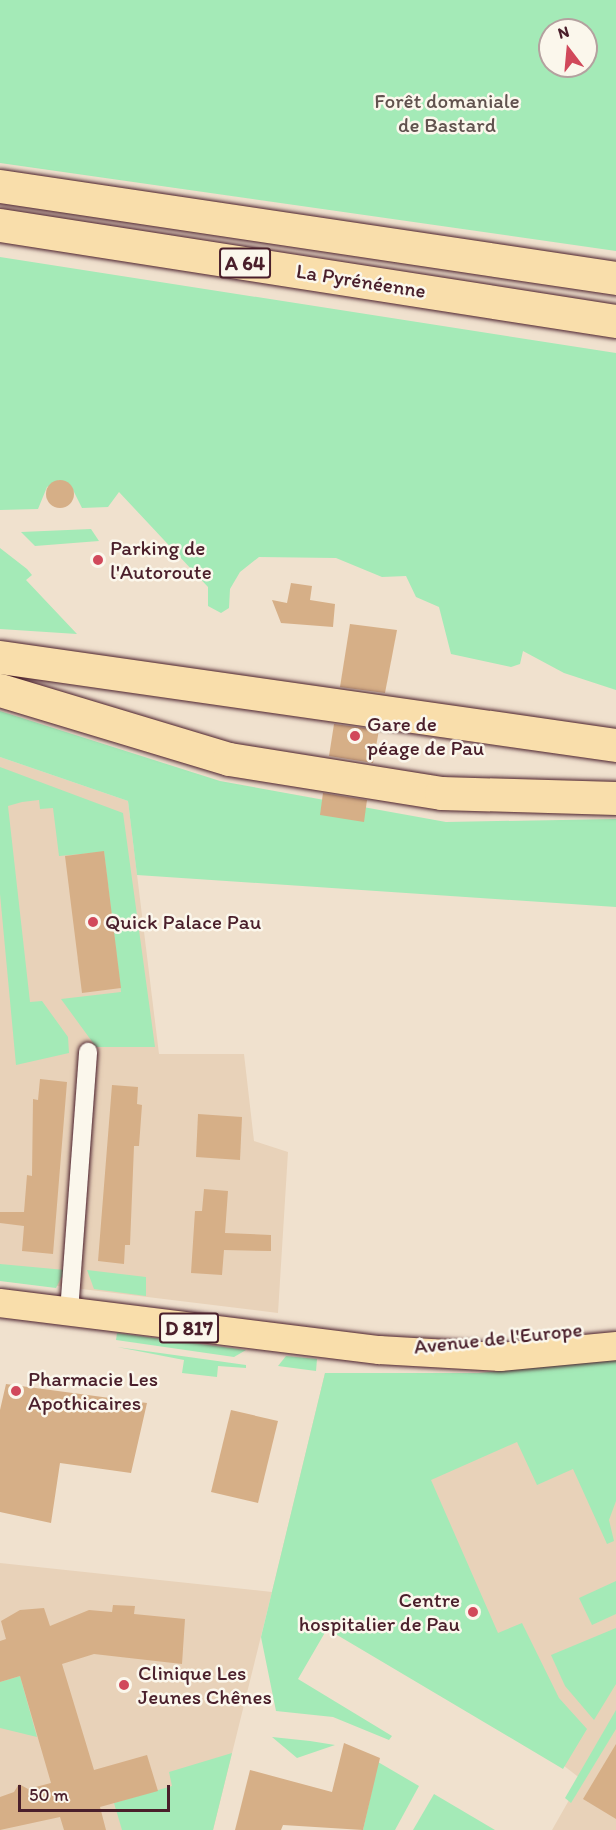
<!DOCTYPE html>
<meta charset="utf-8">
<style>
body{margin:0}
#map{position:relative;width:616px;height:1830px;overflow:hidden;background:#f0e1ce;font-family:Itim,sans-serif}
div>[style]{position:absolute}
.built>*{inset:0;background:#e8d2b9}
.green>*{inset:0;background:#a4eab7}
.building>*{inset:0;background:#d6af87}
.round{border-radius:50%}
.roads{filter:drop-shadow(0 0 2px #4a1f2b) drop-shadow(0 0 2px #4a1f2b)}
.minor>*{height:18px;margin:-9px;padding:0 9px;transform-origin:9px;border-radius:9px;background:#fbf7ec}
.primary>*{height:28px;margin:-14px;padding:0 14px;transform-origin:14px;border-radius:14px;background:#f9deab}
.motorway>*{height:33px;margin:-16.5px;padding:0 16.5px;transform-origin:16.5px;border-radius:16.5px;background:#f9deab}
.dots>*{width:16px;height:16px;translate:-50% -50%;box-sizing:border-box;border:3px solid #fbf7ec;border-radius:50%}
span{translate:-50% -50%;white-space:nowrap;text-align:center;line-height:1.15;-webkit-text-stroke:5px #fbf7ec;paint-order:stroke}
.shield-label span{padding:2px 4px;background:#fbf7ec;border:2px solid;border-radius:4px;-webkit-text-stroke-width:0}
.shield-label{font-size:20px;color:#4a1f2b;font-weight:700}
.park-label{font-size:21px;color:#60524e}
.street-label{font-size:21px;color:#4a1f2b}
.poi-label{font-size:21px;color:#4a1f2b}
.left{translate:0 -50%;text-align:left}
.right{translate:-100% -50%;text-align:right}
.north{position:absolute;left:538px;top:18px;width:60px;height:60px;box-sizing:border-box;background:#fbf7ec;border:2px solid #b4a19f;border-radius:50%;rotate:344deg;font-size:16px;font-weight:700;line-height:24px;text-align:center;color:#4a1f2b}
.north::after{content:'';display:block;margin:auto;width:21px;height:27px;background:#d1495b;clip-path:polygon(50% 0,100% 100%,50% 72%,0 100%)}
.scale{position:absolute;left:18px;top:1785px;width:152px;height:27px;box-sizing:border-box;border:3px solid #4a1f2b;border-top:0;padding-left:8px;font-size:18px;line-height:21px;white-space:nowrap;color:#4a1f2b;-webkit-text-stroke:4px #fbf7ec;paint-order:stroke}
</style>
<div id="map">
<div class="built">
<div style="clip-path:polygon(0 757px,128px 801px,159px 1054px,244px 1054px,254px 1141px,288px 1152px,278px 1313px,0 1279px)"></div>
<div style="clip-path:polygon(616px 1360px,616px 1830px,552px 1830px,581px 1779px,390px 1632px,272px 1592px,213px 1830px,0 1830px,0 1563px,272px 1592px,325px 1373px,478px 1373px)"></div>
</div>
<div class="green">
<div style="clip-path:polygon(evenodd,0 0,616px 0,616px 251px,0 163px,0 0,550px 30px,586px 30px,586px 66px,550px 66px,550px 30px)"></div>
<div style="clip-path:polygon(0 257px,616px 353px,616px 690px,564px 673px,523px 651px,520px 664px,511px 667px,451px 654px,439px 607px,416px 597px,406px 576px,382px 577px,336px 558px,259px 557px,240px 572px,230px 589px,229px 608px,221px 613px,208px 606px,208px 587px,119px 492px,108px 507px,82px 508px,71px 486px,59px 480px,47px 487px,38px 509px,0 510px)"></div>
<div style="clip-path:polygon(91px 529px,99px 541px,35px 546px,21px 532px)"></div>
<div style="clip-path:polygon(0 548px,27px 569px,32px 575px,26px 580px,77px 634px,0 629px)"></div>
<div style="clip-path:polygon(0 711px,220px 781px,446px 822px,616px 819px,616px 907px,137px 875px,128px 801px,0 757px)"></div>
<div style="clip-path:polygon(0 767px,123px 813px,155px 1047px,96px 1047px,61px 999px,121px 992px,104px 852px,59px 856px,53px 808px,40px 809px,39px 800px,22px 802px,8px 806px,30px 1002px,42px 1001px,68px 1037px,69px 1053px,16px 1065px,0 894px)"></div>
<div style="clip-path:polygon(0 1264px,65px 1270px,56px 1288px,0 1281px)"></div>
<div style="clip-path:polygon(87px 1270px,146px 1277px,146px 1296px,94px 1289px)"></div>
<div style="clip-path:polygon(117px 1333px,246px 1350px,234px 1357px,116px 1340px)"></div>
<div style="clip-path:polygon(117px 1347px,246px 1365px,246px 1368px,218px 1366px,217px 1377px,182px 1373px,184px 1360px)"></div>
<div style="clip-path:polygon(286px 1356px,317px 1359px,316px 1371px,278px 1366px)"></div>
<div style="clip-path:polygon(616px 1360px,616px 1501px,609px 1520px,614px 1541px,607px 1544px,573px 1469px,537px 1485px,517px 1442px,431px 1480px,498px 1633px,522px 1623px,559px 1698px,587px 1729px,563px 1769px,327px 1629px,298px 1679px,392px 1736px,389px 1740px,333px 1717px,276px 1711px,261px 1637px,325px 1373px,478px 1373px)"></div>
<div style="clip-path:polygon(616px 1581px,616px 1614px,592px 1625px,579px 1598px)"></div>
<div style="clip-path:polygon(616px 1628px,616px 1684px,594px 1720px,565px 1686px,551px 1655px)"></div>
<div style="clip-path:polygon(20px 1676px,37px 1737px,0 1728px,0 1682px)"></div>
<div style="clip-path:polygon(616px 1710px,616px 1729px,571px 1803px,565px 1798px)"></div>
<div style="clip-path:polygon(272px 1737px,310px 1741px,335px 1745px,297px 1758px)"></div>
<div style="clip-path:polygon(232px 1753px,213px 1830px,122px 1830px,114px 1803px,172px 1786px,169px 1772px)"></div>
<div style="clip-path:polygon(378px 1762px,419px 1786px,395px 1830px,363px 1830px)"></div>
<div style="clip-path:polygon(434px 1794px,495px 1830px,413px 1830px)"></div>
</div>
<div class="building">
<div class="round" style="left:46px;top:480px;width:28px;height:28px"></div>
<div style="clip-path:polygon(291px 583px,312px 586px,310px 600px,335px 604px,333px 627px,281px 623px,272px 600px,287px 603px)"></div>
<div style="clip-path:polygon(350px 624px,397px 630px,385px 693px,340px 687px)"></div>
<div style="clip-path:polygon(334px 724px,379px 730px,373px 763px,329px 756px)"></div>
<div style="clip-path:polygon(323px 793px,367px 800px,364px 822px,320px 815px)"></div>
<div style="clip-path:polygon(104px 851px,121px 988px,82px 993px,65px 856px)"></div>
<div style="clip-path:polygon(40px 1079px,67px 1082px,53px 1254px,22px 1251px,24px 1226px,0 1223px,0 1212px,24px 1212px,27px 1175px,32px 1176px,33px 1099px,38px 1100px)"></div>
<div style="clip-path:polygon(112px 1085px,138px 1087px,137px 1104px,142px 1105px,139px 1146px,134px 1146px,130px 1245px,125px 1245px,124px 1264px,98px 1261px)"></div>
<div style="clip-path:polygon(198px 1114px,242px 1117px,240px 1160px,196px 1157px)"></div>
<div style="clip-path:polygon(204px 1189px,228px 1191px,225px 1233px,271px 1235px,271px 1251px,224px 1250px,222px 1275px,191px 1273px,195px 1211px,202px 1211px)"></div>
<div style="clip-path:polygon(6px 1384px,147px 1403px,131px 1473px,60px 1463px,51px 1523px,0 1512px,0 1410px)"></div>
<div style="clip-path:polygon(231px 1410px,278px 1421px,258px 1503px,211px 1492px)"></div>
<div style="clip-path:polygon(113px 1605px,135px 1606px,134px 1614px,185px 1619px,182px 1664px,94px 1654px,62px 1664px,94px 1770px,147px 1755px,158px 1791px,100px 1807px,106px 1830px,64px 1830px,60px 1817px,0 1830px,0 1797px,14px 1792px,19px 1784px,28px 1789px,51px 1783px,20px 1676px,0 1682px,0 1641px,6px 1639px,1px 1621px,20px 1610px,44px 1608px,50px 1626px,89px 1610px,112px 1612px)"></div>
<div style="clip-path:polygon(344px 1743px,380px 1758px,363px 1830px,283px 1825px,281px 1830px,235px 1830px,250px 1770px,332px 1792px)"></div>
<div style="clip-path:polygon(616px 1744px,616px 1819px,583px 1799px)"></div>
</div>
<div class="roads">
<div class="minor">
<div style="left:69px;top:1312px;width:261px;rotate:-85.8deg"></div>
</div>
<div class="primary">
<div style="left:0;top:1303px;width:382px;rotate:7.1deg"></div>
<div style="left:379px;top:1350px;width:121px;rotate:3.3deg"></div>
<div style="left:500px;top:1357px;width:117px;rotate:-5.4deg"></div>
</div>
<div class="motorway">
<div style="left:0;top:186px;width:623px;rotate:8.49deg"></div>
<div style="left:0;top:225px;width:623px;rotate:8.86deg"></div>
<div style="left:0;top:657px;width:622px;rotate:8.13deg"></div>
<div style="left:0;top:690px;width:239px;rotate:16.8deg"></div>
<div style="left:229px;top:759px;width:215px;rotate:9.1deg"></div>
<div style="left:441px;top:793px;width:175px;rotate:1.6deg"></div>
</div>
</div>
<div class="dots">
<div style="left:98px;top:560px;background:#d1495b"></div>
<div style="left:355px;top:736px;background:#d1495b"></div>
<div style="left:93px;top:922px;background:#d1495b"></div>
<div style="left:16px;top:1391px;background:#d1495b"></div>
<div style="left:473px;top:1612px;background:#d1495b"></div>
<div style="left:124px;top:1685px;background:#d1495b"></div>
</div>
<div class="shield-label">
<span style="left:245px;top:263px">A 64</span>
<span style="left:189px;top:1328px">D 817</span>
</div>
<div class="park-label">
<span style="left:447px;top:113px">Forêt domaniale<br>de Bastard</span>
</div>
<div class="street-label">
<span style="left:361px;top:281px;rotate:9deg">La Pyrénéenne</span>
<span style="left:498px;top:1338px;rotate:-6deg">Avenue de l'Europe</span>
</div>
<div class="poi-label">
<span class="left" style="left:110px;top:560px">Parking de<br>l'Autoroute</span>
<span class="left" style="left:367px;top:736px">Gare de<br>péage de Pau</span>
<span class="left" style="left:105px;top:922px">Quick Palace Pau</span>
<span class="left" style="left:28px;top:1391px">Pharmacie Les<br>Apothicaires</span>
<span class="right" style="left:460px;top:1612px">Centre<br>hospitalier de Pau</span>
<span class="left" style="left:138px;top:1685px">Clinique Les<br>Jeunes Chênes</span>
</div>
<div class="north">N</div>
<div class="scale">50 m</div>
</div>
